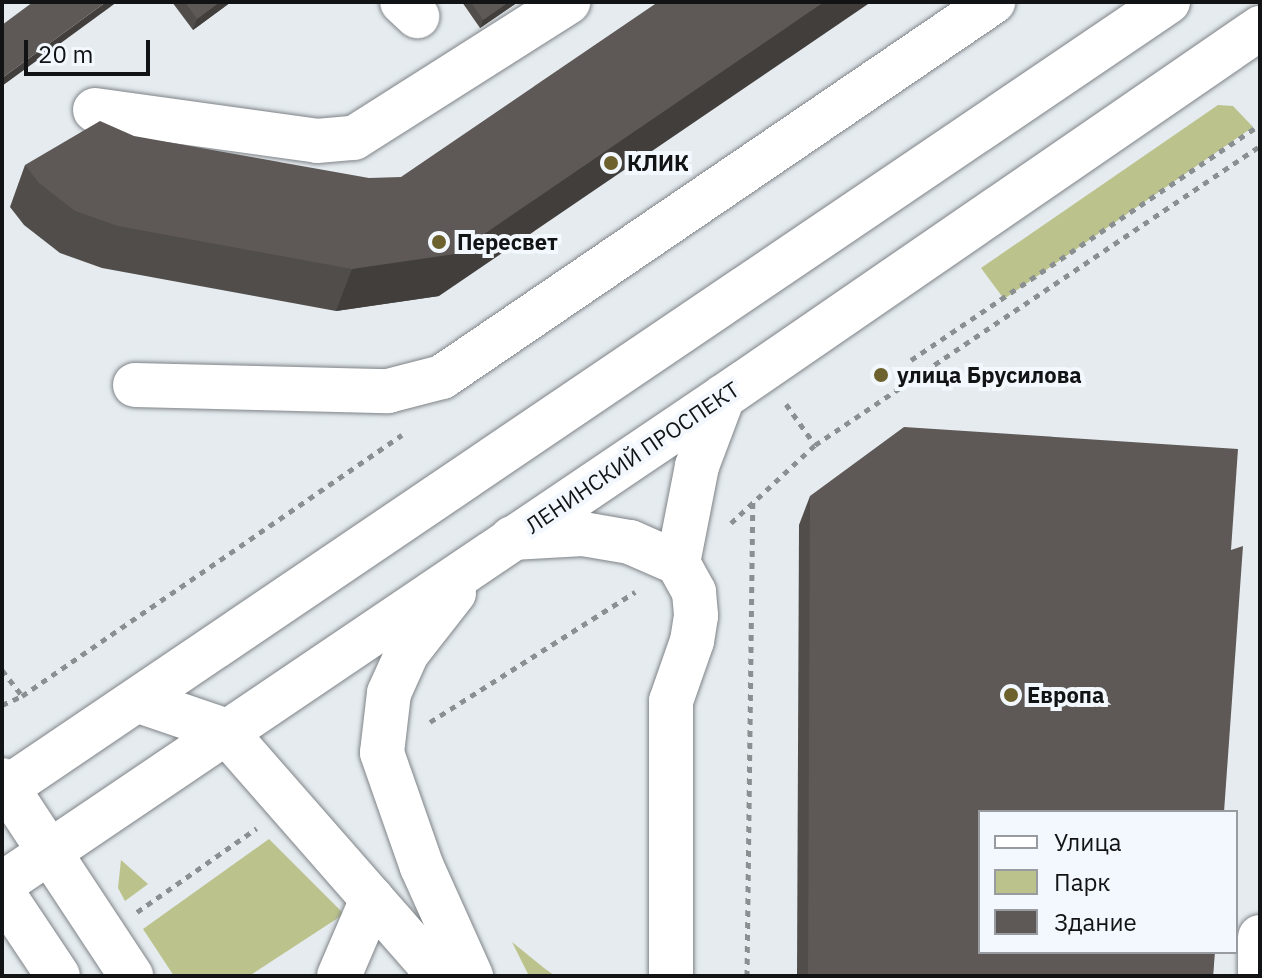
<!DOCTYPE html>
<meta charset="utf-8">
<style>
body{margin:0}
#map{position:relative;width:1262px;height:978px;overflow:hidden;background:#e5ebef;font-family:"IBM Plex Sans",sans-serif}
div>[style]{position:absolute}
.green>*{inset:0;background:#bbc28b}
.path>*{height:5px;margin-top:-2.5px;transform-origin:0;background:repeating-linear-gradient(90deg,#8a8f91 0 6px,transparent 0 12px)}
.roads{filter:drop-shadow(0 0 2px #7e8387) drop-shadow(0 0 2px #7e8387)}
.minor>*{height:44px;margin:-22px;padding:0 22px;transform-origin:22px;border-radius:22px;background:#fff}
.major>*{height:44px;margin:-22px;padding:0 22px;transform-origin:22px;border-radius:22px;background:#fff}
.wall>*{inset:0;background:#514d4a}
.shaded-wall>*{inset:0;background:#423e3c}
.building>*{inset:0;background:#5e5956}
.dots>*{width:22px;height:22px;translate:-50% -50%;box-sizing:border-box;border:4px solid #f2f8fd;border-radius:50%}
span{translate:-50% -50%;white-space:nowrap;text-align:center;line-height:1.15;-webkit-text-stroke:8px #f2f8fd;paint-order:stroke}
.poi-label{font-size:22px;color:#111314;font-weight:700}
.left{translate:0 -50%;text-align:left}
.street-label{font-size:22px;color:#111314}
.frame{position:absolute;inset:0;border:4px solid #111314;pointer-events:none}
.legend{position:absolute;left:978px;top:810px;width:260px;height:144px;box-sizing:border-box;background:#f2f8fd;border:2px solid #989ca0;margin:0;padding:10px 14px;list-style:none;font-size:24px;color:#111314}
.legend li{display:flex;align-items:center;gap:16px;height:40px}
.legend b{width:40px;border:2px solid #989ca0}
.scale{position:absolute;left:24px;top:40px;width:126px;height:36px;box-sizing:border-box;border:4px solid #111314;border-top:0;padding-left:10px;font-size:24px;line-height:28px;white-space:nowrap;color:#111314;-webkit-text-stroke:6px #f2f8fd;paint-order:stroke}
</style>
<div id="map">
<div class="green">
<div style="clip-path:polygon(1218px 105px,1233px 106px,1253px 127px,1004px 299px,981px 268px)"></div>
<div style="clip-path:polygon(269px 839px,344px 914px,249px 976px,174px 976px,143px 929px)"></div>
<div style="clip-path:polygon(121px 860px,148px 884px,125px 901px,118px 888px)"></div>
<div style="clip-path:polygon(512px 942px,544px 968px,555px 976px,529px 976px)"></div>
</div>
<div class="path">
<div style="left:911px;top:360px;width:421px;rotate:-34deg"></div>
<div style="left:786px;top:404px;width:50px;rotate:54.7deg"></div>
<div style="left:731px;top:523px;width:115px;rotate:-42.9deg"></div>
<div style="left:815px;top:445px;width:536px;rotate:-33.9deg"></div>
<div style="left:2px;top:670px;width:33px;rotate:52deg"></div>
<div style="left:2px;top:705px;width:22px;rotate:-24deg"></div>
<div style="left:22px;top:696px;width:461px;rotate:-34.5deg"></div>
<div style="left:430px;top:722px;width:243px;rotate:-32.4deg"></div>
<div style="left:137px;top:912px;width:146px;rotate:-35deg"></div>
<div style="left:747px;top:976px;width:475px;rotate:-89.3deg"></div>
</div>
<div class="roads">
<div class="minor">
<div style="left:402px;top:2px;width:21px;rotate:43deg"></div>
<div style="left:95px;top:110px;width:224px;rotate:7.9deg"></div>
<div style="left:317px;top:141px;width:37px;rotate:-5deg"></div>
<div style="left:354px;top:138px;width:254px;rotate:-32.4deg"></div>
<div style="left:135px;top:385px;width:253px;rotate:1.4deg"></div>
<div style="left:388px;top:391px;width:56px;rotate:-14.5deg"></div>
<div style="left:442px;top:377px;width:667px;rotate:-34.24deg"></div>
<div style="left:512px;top:538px;width:71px;rotate:-3.2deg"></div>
<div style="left:583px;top:534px;width:48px;rotate:9.7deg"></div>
<div style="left:630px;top:542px;width:52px;rotate:23.6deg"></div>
<div style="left:678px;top:563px;width:33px;rotate:61deg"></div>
<div style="left:694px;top:592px;width:24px;rotate:85deg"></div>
<div style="left:696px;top:616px;width:25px;rotate:99deg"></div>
<div style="left:692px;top:641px;width:64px;rotate:109.3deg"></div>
<div style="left:671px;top:701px;width:275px;rotate:90deg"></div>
<div style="left:678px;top:563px;width:99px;rotate:-78.9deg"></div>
<div style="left:697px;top:466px;width:74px;rotate:-69.4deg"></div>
<div style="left:139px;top:701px;width:90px;rotate:18.8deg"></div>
<div style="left:224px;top:730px;width:327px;rotate:48.8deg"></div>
<div style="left:339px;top:976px;width:84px;rotate:-66.8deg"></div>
<div style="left:1260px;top:976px;width:39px;rotate:-90deg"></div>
</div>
<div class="major">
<div style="left:454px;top:593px;width:76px;rotate:128.1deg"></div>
<div style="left:407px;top:653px;width:44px;rotate:114.2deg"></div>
<div style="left:389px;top:693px;width:60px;rotate:96.7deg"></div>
<div style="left:382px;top:753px;width:121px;rotate:70.7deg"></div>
<div style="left:422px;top:867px;width:120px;rotate:65.8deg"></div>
<div style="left:2px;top:780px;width:235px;rotate:56.6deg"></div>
<div style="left:2px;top:791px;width:1408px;rotate:-34.09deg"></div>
<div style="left:2px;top:884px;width:870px;rotate:-34.04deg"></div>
<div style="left:723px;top:397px;width:652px;rotate:-34.49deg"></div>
<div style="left:2px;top:892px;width:101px;rotate:56.3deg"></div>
</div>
</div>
<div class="wall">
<div style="clip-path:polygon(172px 2px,231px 2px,193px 30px)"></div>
<div style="clip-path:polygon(462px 2px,518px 2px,480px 28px)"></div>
<div style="clip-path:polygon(25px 165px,439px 296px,336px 311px,102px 268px,60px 253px,24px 225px,10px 207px)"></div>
<div style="clip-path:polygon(810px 496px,1231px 550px,1213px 976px,797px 976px,799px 525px)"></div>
</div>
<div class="shaded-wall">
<div style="clip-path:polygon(106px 2px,117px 2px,2px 86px,2px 78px)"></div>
<div style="clip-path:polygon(220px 2px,231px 2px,193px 30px,197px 19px)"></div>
<div style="clip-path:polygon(509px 2px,518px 2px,480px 28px,483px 20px)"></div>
<div style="clip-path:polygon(824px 2px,871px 2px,439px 296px,336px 311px,352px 269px)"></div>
</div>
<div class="building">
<div style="clip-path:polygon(33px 2px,106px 2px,2px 78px,2px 25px)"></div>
<div style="clip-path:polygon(185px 2px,220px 2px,197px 19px)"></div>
<div style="clip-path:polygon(471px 2px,509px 2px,483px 20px)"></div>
<div style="clip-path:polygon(658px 2px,824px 2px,455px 254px,352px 269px,118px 226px,75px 211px,39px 183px,25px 165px,100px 121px,134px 136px,369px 178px,401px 177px)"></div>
<div style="clip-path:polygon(904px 427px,1238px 449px,1231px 550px,1243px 546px,1224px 812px,980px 812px,980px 952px,1215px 952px,1213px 976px,808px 976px,810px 496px)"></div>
</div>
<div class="dots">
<div style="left:611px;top:163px;background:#6d612e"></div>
<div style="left:439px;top:242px;background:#6d612e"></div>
<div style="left:881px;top:375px;background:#6d612e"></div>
<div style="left:1011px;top:695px;background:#6d612e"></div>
</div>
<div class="poi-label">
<span class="left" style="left:627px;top:163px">КЛИК</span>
<span class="left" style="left:457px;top:242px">Пересвет</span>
<span class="left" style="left:897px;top:375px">улица Брусилова</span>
<span class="left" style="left:1027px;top:695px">Европа</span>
</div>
<div class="street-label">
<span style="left:632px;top:457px;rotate:-34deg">ЛЕНИНСКИЙ ПРОСПЕКТ</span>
</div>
<div class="frame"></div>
<ul class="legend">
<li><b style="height:10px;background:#fff"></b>Улица</li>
<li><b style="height:22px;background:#bbc28b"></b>Парк</li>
<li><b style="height:22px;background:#5e5956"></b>Здание</li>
</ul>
<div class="scale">20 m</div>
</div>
